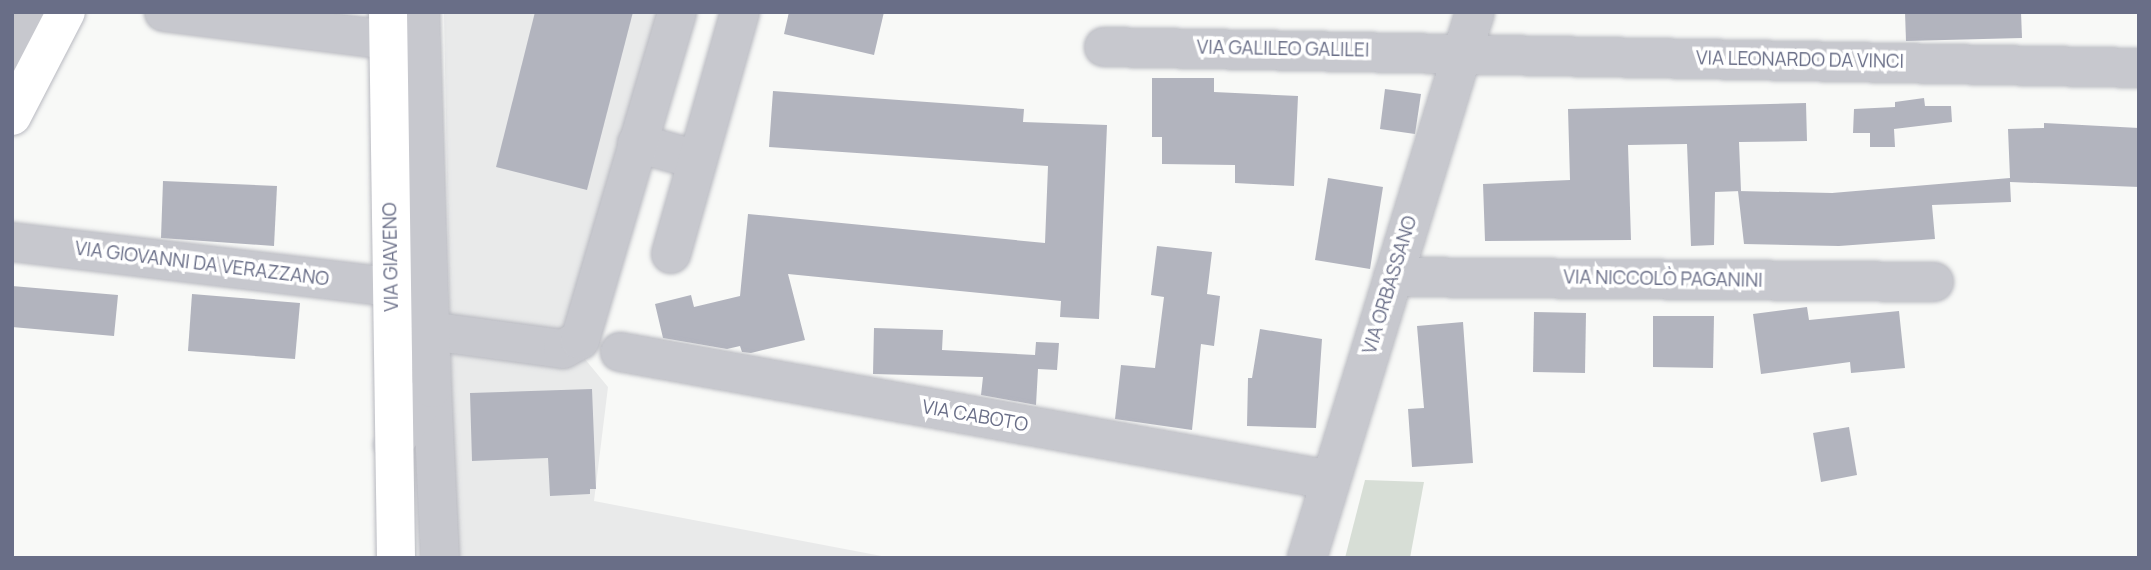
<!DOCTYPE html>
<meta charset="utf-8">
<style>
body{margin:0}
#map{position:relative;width:2151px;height:570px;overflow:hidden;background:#f8f9f7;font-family:Manrope,sans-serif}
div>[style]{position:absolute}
.built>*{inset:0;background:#e9eaea}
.green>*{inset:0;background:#d7ded6}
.building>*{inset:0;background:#b2b4be}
.roads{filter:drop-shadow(0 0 2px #b8b9c0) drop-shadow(0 0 2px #b8b9c0)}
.minor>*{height:38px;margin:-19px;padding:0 19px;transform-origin:19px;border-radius:19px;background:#c7c8ce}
.major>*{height:38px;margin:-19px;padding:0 19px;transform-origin:19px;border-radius:19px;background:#fff}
span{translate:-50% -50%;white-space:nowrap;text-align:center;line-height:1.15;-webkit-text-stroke:7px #fff;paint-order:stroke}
.street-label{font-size:19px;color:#696e87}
.frame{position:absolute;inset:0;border:14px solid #696e87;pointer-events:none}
</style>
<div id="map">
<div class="built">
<div style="clip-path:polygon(444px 12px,676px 12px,575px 347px,608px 387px,594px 501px,892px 558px,454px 558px)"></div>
</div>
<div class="green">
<div style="clip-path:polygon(1365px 480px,1424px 482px,1410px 558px,1345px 558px)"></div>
</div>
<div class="building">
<div style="clip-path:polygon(535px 12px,633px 12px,587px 190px,496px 167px)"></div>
<div style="clip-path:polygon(789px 12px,884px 12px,874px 55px,784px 34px)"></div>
<div style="clip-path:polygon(1905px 12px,2021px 12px,2022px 38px,1906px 41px)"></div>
<div style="clip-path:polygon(1152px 78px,1214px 78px,1214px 92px,1298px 96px,1294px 186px,1235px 183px,1235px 165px,1162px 164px,1162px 137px,1152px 137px)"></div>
<div style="clip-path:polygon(1385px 89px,1421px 94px,1415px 134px,1380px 129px)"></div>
<div style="clip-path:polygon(773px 91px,1024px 109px,1023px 122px,1107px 125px,1099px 319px,1060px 317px,1061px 301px,788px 274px,805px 340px,751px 353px,742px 352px,740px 346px,727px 349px,663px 338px,655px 304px,691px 295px,694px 307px,740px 296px,748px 214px,1045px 243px,1048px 166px,769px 147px)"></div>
<div style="clip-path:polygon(1924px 98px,1925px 106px,1951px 106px,1952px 122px,1894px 129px,1895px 147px,1870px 147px,1870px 133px,1853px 133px,1854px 109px,1895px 107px,1895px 102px)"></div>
<div style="clip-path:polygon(1806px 103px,1807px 141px,1739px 142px,1741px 191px,1715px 192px,1714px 245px,1691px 246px,1687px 144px,1628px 145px,1631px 240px,1485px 241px,1483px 184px,1570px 180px,1568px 109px)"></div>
<div style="clip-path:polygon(2044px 123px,2139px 128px,2139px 187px,2010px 182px,2011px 202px,1932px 205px,1935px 239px,1839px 246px,1744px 244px,1738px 191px,1832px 193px,2010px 178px,2008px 129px,2044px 128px)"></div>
<div style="clip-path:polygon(1328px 178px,1383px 187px,1370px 269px,1315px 260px)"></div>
<div style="clip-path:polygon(163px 181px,277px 186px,274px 246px,161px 238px)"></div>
<div style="clip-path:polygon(1157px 246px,1212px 252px,1207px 294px,1220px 296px,1214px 346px,1201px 344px,1192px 430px,1115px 419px,1121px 365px,1155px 368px,1164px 297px,1151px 295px)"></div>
<div style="clip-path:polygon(12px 286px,118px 295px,114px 336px,12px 327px)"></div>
<div style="clip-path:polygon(192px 294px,300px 303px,295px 359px,188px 351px)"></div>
<div style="clip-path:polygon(1807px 307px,1809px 320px,1899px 311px,1905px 368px,1851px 373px,1850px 362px,1761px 374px,1753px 314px)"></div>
<div style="clip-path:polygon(1534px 312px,1586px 313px,1585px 373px,1533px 372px)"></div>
<div style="clip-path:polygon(1653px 316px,1714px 316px,1713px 368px,1653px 367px)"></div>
<div style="clip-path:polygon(1463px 322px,1473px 463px,1412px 467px,1408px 409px,1424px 408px,1417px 326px)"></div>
<div style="clip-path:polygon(874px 328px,943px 330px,942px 350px,1035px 355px,1036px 342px,1059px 343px,1057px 370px,1038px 369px,1036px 405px,981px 395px,983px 377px,873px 374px)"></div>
<div style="clip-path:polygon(1260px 329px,1322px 339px,1316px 428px,1247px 426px,1248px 378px,1252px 378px)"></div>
<div style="clip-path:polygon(592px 389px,596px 489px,590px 489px,590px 494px,550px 496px,548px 458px,472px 461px,470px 393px)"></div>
<div style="clip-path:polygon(1849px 427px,1857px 475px,1821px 482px,1813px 433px)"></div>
</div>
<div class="roads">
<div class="minor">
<div style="left:164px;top:12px;width:226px;rotate:7.1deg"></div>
<div style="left:1104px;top:47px;width:1035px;rotate:1.16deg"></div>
<div style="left:12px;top:53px;width:43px;rotate:-72.4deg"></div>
<div style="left:637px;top:143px;width:63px;rotate:15.6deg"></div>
<div style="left:12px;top:242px;width:382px;rotate:6.8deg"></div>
<div style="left:671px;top:254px;width:252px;rotate:-74.1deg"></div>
<div style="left:1393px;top:277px;width:541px;rotate:0.53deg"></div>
<div style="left:430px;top:331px;width:134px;rotate:7.7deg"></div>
<div style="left:563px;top:349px;width:19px;rotate:-28deg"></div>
<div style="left:580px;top:340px;width:342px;rotate:-73.5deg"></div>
<div style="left:620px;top:352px;width:721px;rotate:10.22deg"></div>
<div style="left:432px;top:388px;width:170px;rotate:87.3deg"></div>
<div style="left:393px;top:445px;width:69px;rotate:-55.6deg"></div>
<div style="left:432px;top:388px;width:376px;rotate:-91.8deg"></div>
<div style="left:1307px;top:558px;width:571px;rotate:-72.9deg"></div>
</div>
<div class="major">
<div style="left:388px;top:12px;width:546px;rotate:89.16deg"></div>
<div style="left:12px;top:116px;width:117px;rotate:-62.6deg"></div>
</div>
</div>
<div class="street-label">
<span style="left:1283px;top:49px;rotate:1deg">VIA GALILEO GALILEI</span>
<span style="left:1800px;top:60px;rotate:1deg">VIA LEONARDO DA VINCI</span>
<span style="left:391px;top:257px;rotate:-91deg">VIA GIAVENO</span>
<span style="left:202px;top:264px;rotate:7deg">VIA GIOVANNI DA VERAZZANO</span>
<span style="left:1663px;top:279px;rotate:1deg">VIA NICCOLÒ PAGANINI</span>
<span style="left:1390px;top:285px;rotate:-73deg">VIA ORBASSANO</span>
<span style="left:975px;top:416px;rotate:10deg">VIA CABOTO</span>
</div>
<div class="frame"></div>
</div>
